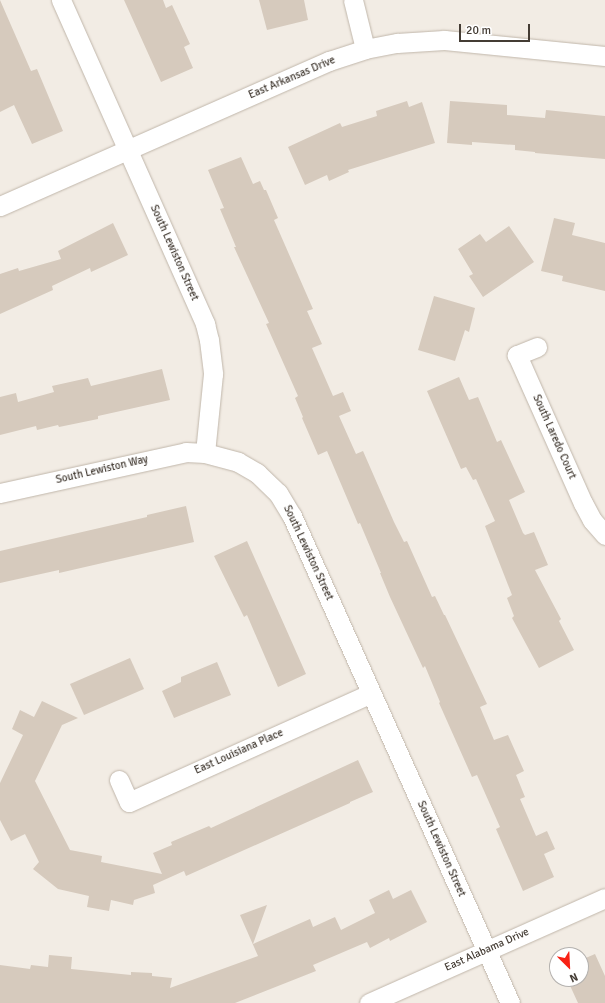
<!DOCTYPE html>
<style>
body{margin:0}
#map{position:relative;width:605px;height:1003px;overflow:hidden;background:#f2ece4;font-family:Signika,sans-serif}
div>[style]{position:absolute}
.building>*{inset:0;background:#d6cabd}
.roads{filter:drop-shadow(0 0 1px #c0b6aa) drop-shadow(0 0 1px #c0b6aa)}
.street>*{height:19px;margin:-9.5px;padding:0 9.5px;transform-origin:9.5px;border-radius:9.5px;background:#fff}
span{translate:-50% -50%;white-space:nowrap;text-align:center;line-height:1.15;-webkit-text-stroke:3px #fff;paint-order:stroke}
.street-label{font-size:11px;color:#443c34}
.north{position:absolute;left:549px;top:947px;width:40px;height:40px;box-sizing:border-box;background:#fff;border:1px solid #b4b1ae;border-radius:50%;rotate:156deg;font-size:11px;font-weight:700;line-height:16px;text-align:center;color:#443c34}
.north::after{content:'';display:block;margin:auto;width:14px;height:18px;background:#f82215;clip-path:polygon(50% 0,100% 100%,50% 72%,0 100%)}
.scale{position:absolute;left:459px;top:24px;width:71px;height:18px;box-sizing:border-box;border:2px solid #443c34;border-top:0;padding-left:5px;font-size:12px;line-height:14px;white-space:nowrap;color:#443c34;-webkit-text-stroke:3px #fff;paint-order:stroke}
</style>
<div id="map">
<div class="building">
<div style="clip-path:polygon(0 0,31px 71px,37px 69px,63px 131px,32px 144px,14px 105px,0 112px)"></div>
<div style="clip-path:polygon(124px 0,163px 0,166px 8px,172px 5px,190px 44px,184px 47px,193px 68px,161px 82px)"></div>
<div style="clip-path:polygon(259px 0,304px 0,308px 20px,267px 30px)"></div>
<div style="clip-path:polygon(407px 101px,409px 107px,422px 102px,435px 143px,348px 170px,349px 172px,329px 181px,327px 175px,305px 185px,288px 147px,340px 123px,342px 127px,377px 116px,376px 111px)"></div>
<div style="clip-path:polygon(450px 101px,507px 105px,507px 115px,545px 118px,546px 110px,605px 116px,605px 159px,535px 153px,535px 152px,515px 150px,515px 145px,472px 142px,472px 145px,447px 143px)"></div>
<div style="clip-path:polygon(241px 157px,253px 184px,260px 181px,264px 190px,266px 190px,278px 218px,274px 220px,313px 309px,307px 311px,322px 344px,312px 348px,333px 396px,343px 392px,351px 411px,339px 416px,356px 454px,363px 451px,394px 522px,404px 542px,407px 541px,432px 597px,435px 596px,444px 615px,445px 615px,487px 704px,480px 707px,494px 740px,508px 735px,524px 771px,516px 775px,525px 797px,520px 799px,536px 836px,547px 831px,555px 849px,544px 854px,554px 877px,523px 891px,496px 829px,500px 827px,477px 775px,472px 777px,439px 703px,440px 702px,425px 666px,423px 668px,390px 597px,380px 573px,381px 573px,360px 523px,358px 524px,327px 451px,318px 455px,302px 418px,303px 417px,295px 398px,298px 396px,266px 324px,269px 323px,234px 247px,236px 247px,220px 209px,224px 208px,208px 170px)"></div>
<div style="clip-path:polygon(554px 218px,575px 223px,572px 235px,605px 243px,605px 291px,562px 281px,563px 276px,541px 271px)"></div>
<div style="clip-path:polygon(113px 223px,128px 255px,91px 272px,90px 268px,52px 286px,53px 290px,0 314px,0 274px,18px 268px,19px 271px,61px 259px,58px 251px)"></div>
<div style="clip-path:polygon(509px 226px,534px 262px,483px 297px,469px 276px,473px 274px,458px 249px,480px 234px,486px 242px)"></div>
<div style="clip-path:polygon(434px 296px,475px 308px,469px 332px,465px 330px,455px 361px,418px 350px)"></div>
<div style="clip-path:polygon(162px 369px,170px 400px,98px 416px,98px 419px,59px 427px,58px 425px,37px 430px,36px 426px,0 435px,0 397px,16px 393px,18px 402px,54px 392px,52px 386px,88px 378px,91px 386px)"></div>
<div style="clip-path:polygon(459px 377px,469px 400px,478px 397px,497px 442px,501px 440px,525px 492px,509px 500px,523px 533px,525px 535px,534px 532px,548px 565px,535px 570px,561px 619px,559px 621px,574px 650px,539px 668px,512px 618px,514px 616px,507px 598px,512px 595px,485px 526px,495px 521px,476px 479px,473px 480px,466px 467px,461px 469px,427px 391px)"></div>
<div style="clip-path:polygon(186px 506px,194px 542px,59px 573px,59px 570px,0 583px,0 551px,147px 517px,147px 515px)"></div>
<div style="clip-path:polygon(247px 541px,306px 674px,278px 687px,247px 615px,244px 617px,214px 556px)"></div>
<div style="clip-path:polygon(130px 658px,144px 689px,84px 715px,70px 684px)"></div>
<div style="clip-path:polygon(217px 662px,231px 695px,174px 718px,162px 691px,181px 682px,181px 677px)"></div>
<div style="clip-path:polygon(42px 701px,78px 718px,62px 725px,35px 781px,70px 850px,102px 856px,101px 862px,162px 874px,153px 853px,172px 845px,171px 842px,209px 826px,211px 828px,358px 760px,373px 792px,350px 802px,350px 803px,186px 876px,184px 871px,153px 885px,155px 893px,134px 900px,133px 905px,111px 900px,109px 911px,87px 907px,89px 896px,58px 889px,33px 869px,39px 862px,25px 834px,11px 841px,0 820px,0 783px,23px 735px,12px 729px,20px 710px,34px 717px)"></div>
<div style="clip-path:polygon(389px 890px,393px 899px,411px 890px,427px 922px,390px 941px,389px 938px,370px 948px,367px 942px,313px 965px,316px 971px,235px 1003px,0 1003px,0 965px,30px 969px,31px 965px,48px 967px,49px 955px,72px 957px,71px 969px,131px 975px,131px 972px,152px 973px,152px 976px,172px 978px,170px 988px,258px 956px,240px 915px,267px 905px,253px 944px,310px 919px,313px 927px,335px 917px,341px 930px,375px 913px,369px 900px)"></div>
<div style="clip-path:polygon(595px 954px,605px 976px,605px 1003px,578px 1003px,567px 979px,581px 979px,581px 960px)"></div>
</div>
<div class="roads">
<div class="street">
<div style="left:61px;top:0;width:355px;rotate:66deg"></div>
<div style="left:205px;top:324px;width:16px;rotate:76deg"></div>
<div style="left:209px;top:340px;width:34px;rotate:83deg"></div>
<div style="left:213px;top:374px;width:79px;rotate:95.8deg"></div>
<div style="left:353px;top:0;width:50px;rotate:76.2deg"></div>
<div style="left:0;top:206px;width:360px;rotate:-23.8deg"></div>
<div style="left:329px;top:61px;width:38px;rotate:-18deg"></div>
<div style="left:365px;top:49px;width:33px;rotate:-11deg"></div>
<div style="left:397px;top:43px;width:47px;rotate:-3.7deg"></div>
<div style="left:444px;top:40px;width:162px;rotate:5.7deg"></div>
<div style="left:537px;top:347px;width:22px;rotate:158deg"></div>
<div style="left:517px;top:355px;width:162px;rotate:66deg"></div>
<div style="left:583px;top:503px;width:19px;rotate:62deg"></div>
<div style="left:592px;top:520px;width:20px;rotate:49deg"></div>
<div style="left:0;top:493px;width:190px;rotate:-12.4deg"></div>
<div style="left:186px;top:452px;width:19px;rotate:3deg"></div>
<div style="left:205px;top:453px;width:34px;rotate:15deg"></div>
<div style="left:238px;top:462px;width:22px;rotate:30deg"></div>
<div style="left:257px;top:473px;width:29px;rotate:44deg"></div>
<div style="left:278px;top:493px;width:27px;rotate:59deg"></div>
<div style="left:292px;top:516px;width:534px;rotate:65.88deg"></div>
<div style="left:119px;top:780px;width:24px;rotate:66deg"></div>
<div style="left:129px;top:802px;width:265px;rotate:-24.2deg"></div>
<div style="left:369px;top:1003px;width:258px;rotate:-24deg"></div>
</div>
</div>
<div class="street-label">
<span style="left:292px;top:78px;rotate:-23deg">East Arkansas Drive</span>
<span style="left:174px;top:253px;rotate:66deg">South Lewiston Street</span>
<span style="left:554px;top:437px;rotate:66deg">South Laredo Court</span>
<span style="left:102px;top:470px;rotate:-13deg">South Lewiston Way</span>
<span style="left:308px;top:553px;rotate:65deg">South Lewiston Street</span>
<span style="left:239px;top:752px;rotate:-24deg">East Louisiana Place</span>
<span style="left:441px;top:849px;rotate:66deg">South Lewiston Street</span>
<span style="left:487px;top:950px;rotate:-24deg">East Alabama Drive</span>
</div>
<div class="north">N</div>
<div class="scale">20 m</div>
</div>
